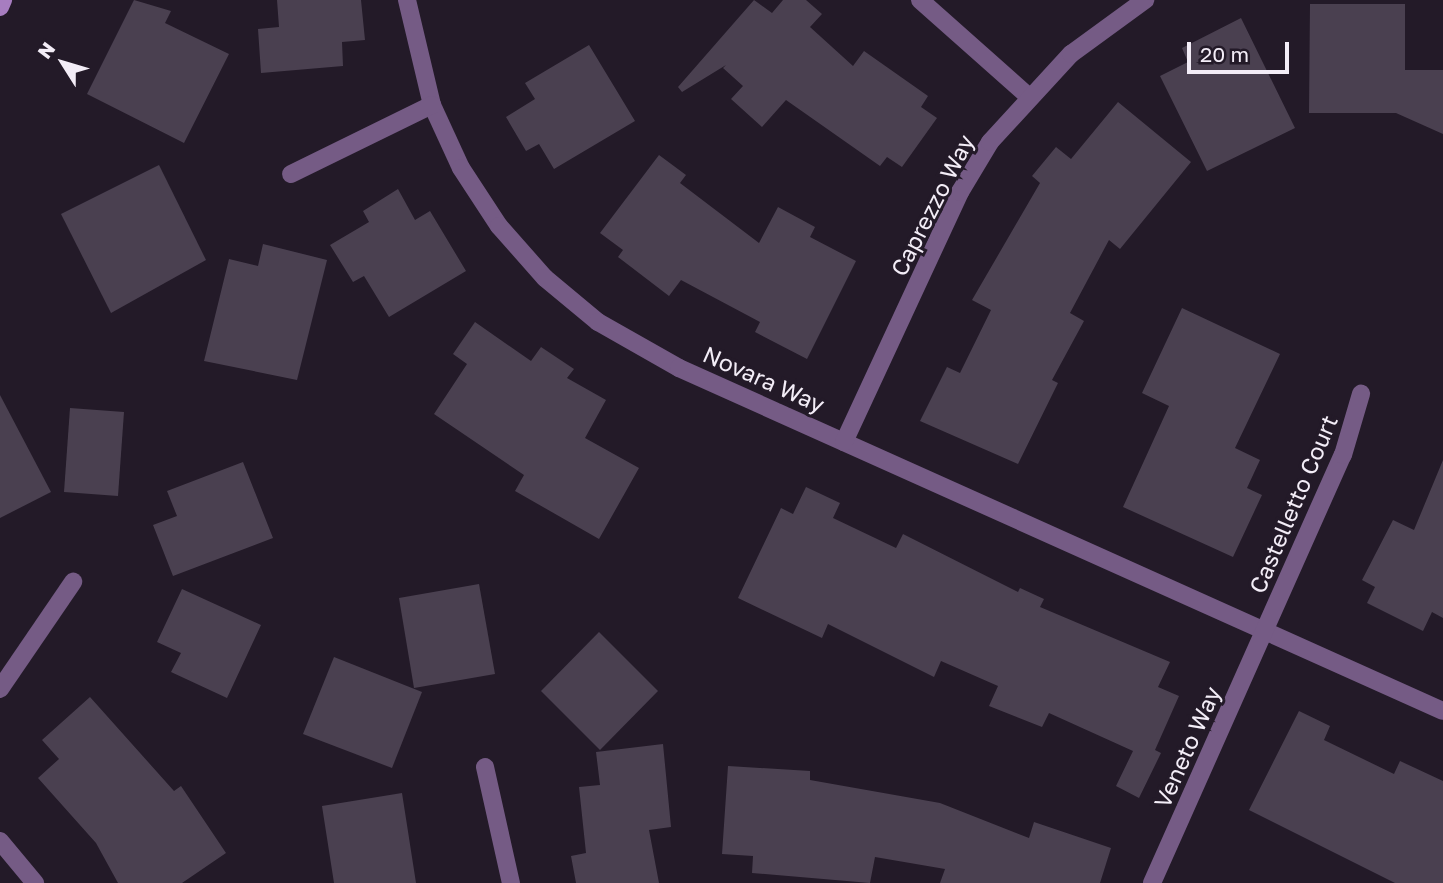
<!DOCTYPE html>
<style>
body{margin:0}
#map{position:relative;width:1443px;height:883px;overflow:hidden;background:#231a28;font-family:"Golos Text",sans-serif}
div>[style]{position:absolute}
.building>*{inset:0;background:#4a4050}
.street>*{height:18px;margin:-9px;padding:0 9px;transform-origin:9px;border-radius:9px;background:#755b85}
.secondary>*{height:18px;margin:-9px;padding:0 9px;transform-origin:9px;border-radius:9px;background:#a77dc0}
span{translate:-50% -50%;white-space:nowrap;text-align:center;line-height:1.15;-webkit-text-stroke:6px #231a28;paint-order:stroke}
.street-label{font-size:23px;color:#f3edf7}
.north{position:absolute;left:28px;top:28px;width:70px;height:70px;-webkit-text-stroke:5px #231a28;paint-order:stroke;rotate:307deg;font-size:19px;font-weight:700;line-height:28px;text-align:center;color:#f3edf7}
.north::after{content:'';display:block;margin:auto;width:24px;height:32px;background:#f3edf7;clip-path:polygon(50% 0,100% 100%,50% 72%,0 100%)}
.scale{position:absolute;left:1187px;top:42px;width:102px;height:32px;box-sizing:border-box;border:4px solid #f3edf7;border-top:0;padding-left:9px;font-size:21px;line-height:24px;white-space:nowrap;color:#f3edf7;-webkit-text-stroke:5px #231a28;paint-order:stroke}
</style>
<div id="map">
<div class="building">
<div style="clip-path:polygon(134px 0,171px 11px,165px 23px,229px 54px,184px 143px,87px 94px)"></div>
<div style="clip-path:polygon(277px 0,361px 0,365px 40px,342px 42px,343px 66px,261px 73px,258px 29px,279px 27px)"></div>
<div style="clip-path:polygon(754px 0,772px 13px,783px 0,806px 0,822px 14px,810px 27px,853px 66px,864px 51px,928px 96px,921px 107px,937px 118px,902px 167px,887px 157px,880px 166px,786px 100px,762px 127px,731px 99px,743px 86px,723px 68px,726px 65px,682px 92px,678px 87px)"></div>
<div style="clip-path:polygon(1310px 4px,1405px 4px,1405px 70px,1443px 70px,1443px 134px,1396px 113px,1309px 113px)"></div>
<div style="clip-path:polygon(1241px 18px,1295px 128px,1207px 171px,1160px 76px,1188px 62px,1182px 48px)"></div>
<div style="clip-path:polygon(589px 45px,635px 121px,554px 169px,539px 144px,526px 151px,506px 117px,535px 99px,525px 83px)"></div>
<div style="clip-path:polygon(1118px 102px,1191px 162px,1120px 249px,1109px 240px,1070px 313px,1084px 321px,1052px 380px,1058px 383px,1018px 464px,920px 421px,947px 367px,960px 373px,991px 310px,972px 300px,1040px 183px,1032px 176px,1056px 147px,1071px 159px)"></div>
<div style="clip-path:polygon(659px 155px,686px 175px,680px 183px,759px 243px,778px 207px,815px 227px,810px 237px,856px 261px,807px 359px,755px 332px,760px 322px,681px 280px,669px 296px,618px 257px,623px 250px,600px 233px)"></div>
<div style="clip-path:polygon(159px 165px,206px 260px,111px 313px,61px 214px)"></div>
<div style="clip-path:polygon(398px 189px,415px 220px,430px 211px,466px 271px,389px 317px,364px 276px,353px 282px,330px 245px,369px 222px,363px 211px)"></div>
<div style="clip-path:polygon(263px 244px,327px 260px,297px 380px,204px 361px,229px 259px,258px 266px)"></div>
<div style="clip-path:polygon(1182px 308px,1280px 354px,1235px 448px,1260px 460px,1247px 488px,1262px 495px,1233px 557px,1123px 507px,1169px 406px,1142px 393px)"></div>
<div style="clip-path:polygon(475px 322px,531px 361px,541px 347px,574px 369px,567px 378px,606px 400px,585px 438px,639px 468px,599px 539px,515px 491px,524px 475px,434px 414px,467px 364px,453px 354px)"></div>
<div style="clip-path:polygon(0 395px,51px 492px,0 518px)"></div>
<div style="clip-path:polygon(70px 408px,124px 412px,118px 496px,64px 492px)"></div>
<div style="clip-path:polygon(1443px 460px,1443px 618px,1432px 612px,1423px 631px,1367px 603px,1375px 587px,1362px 580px,1393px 520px,1414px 530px)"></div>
<div style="clip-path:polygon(243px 462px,273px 538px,173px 576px,153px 525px,177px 516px,167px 491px)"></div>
<div style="clip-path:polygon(806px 487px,840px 503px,833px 518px,896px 548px,903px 534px,1018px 592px,1020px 588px,1044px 599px,1040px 607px,1170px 662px,1158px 687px,1179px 696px,1155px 750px,1161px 753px,1139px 798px,1116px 786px,1133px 751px,1049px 713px,1042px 727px,989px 706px,998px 686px,941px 661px,934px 677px,828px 624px,822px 638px,738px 598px,781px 508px,793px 514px)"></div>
<div style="clip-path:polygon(479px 584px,495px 674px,414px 688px,399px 598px)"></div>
<div style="clip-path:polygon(182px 589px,261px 625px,227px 698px,171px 672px,181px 653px,157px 642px)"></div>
<div style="clip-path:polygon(599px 632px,658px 691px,600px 750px,541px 691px)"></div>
<div style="clip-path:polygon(334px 657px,422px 692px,392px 768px,303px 734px)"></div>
<div style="clip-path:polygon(90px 697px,174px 791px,181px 786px,226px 853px,182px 883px,118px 883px,96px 843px,38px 778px,59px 759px,42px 740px)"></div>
<div style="clip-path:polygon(1299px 711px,1330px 726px,1324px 740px,1394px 774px,1400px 761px,1443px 781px,1443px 883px,1395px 883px,1249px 810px)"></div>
<div style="clip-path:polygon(663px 744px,671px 827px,649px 830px,659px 883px,576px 883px,571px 856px,586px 853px,579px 787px,600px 785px,596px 752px)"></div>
<div style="clip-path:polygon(728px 766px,810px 771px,810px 780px,940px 803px,1029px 838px,1034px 822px,1111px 848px,1100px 883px,940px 883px,945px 869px,875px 857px,870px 883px,752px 873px,753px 856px,722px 854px)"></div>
<div style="clip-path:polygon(402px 793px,416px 883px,334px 883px,322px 806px)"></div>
</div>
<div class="street">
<div style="left:407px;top:0;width:108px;rotate:76.6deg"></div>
<div style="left:432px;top:105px;width:69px;rotate:65.3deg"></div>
<div style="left:461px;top:168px;width:69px;rotate:56.8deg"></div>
<div style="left:499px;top:226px;width:69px;rotate:48.5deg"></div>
<div style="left:545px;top:278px;width:69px;rotate:39.7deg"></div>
<div style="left:598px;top:322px;width:93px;rotate:29.6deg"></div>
<div style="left:679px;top:368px;width:837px;rotate:24.18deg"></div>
<div style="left:920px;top:0;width:144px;rotate:41.6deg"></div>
<div style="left:291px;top:174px;width:157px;rotate:-26.1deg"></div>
<div style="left:844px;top:442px;width:276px;rotate:-65.1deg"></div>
<div style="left:960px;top:192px;width:58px;rotate:-59deg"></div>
<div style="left:990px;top:142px;width:120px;rotate:-47.4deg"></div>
<div style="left:1071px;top:54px;width:92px;rotate:-36.1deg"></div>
<div style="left:0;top:689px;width:130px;rotate:-55.7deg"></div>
<div style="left:485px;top:767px;width:119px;rotate:77.4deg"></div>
<div style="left:0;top:841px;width:55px;rotate:50.2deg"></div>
<div style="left:1152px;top:883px;width:469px;rotate:-66deg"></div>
<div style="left:1343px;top:455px;width:64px;rotate:-73.6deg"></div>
</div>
<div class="secondary">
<div style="left:0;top:7px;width:8px;rotate:-67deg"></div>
</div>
<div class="street-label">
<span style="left:932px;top:205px;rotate:-63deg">Caprezzo Way</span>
<span style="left:764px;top:379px;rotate:24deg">Novara Way</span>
<span style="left:1293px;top:504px;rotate:-67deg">Castelletto Court</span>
<span style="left:1187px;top:747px;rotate:-66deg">Veneto Way</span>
</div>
<div class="north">N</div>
<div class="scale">20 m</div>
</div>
